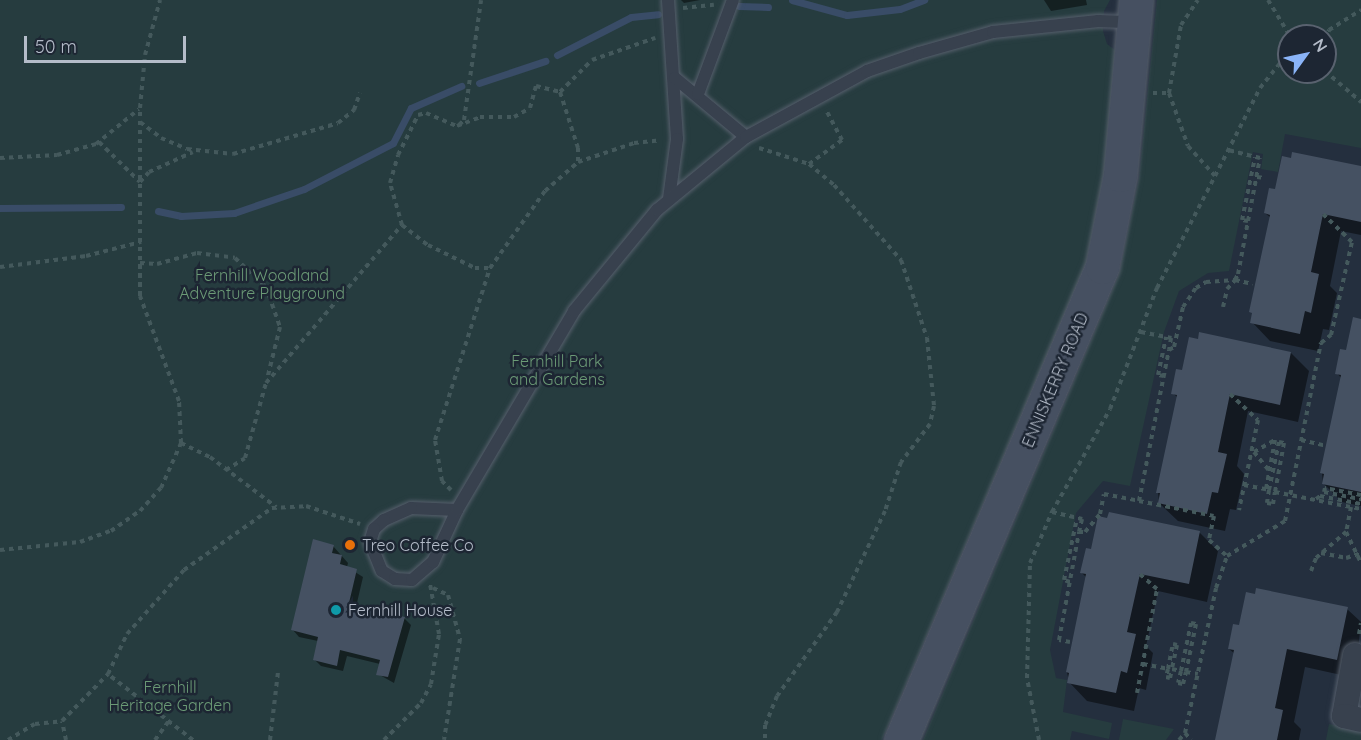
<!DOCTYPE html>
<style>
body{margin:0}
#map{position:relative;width:1361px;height:740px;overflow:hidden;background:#242f3e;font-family:Quicksand,sans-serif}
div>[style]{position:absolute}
.green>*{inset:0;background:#263c3f}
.shadow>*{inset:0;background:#0007}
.stream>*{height:7px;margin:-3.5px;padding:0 3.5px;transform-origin:3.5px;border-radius:3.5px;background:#394c67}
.building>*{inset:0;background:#455162}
.path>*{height:4px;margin-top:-2px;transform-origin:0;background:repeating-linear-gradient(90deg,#44595c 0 4.5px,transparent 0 9px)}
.roads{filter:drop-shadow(0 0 2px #565f6c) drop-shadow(0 0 2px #565f6c)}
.lane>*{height:12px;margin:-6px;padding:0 6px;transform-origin:6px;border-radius:6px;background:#38414e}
.street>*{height:24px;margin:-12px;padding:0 12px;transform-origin:12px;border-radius:12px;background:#38414e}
.secondary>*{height:33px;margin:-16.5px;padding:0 16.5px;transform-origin:16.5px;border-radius:16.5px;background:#465061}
.dots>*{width:16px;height:16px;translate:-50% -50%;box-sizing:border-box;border:3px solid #1d2633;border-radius:50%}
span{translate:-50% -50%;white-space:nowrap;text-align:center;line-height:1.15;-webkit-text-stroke:5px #1d2633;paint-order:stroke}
.park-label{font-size:16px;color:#6b9a76}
.street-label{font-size:16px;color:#b4bcc9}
.poi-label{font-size:16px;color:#b4bcc9}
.left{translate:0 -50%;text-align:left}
.north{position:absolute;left:1277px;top:24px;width:60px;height:60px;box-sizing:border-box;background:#1d2633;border:2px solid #59626f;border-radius:50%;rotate:57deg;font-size:16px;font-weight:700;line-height:24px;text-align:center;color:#b4bcc9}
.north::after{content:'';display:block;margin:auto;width:21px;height:27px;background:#8ab4f8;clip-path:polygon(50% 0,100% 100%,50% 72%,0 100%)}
.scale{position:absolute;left:24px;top:36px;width:162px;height:27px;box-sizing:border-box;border:3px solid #b4bcc9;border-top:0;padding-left:8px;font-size:18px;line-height:21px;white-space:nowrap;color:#b4bcc9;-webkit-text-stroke:4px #1d2633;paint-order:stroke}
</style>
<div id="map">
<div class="green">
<div style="clip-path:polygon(0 0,1110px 0,1104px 11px,1103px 31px,1107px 44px,1115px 50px,1104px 173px,1086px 263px,882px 740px,0 740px)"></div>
<div style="clip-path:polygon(evenodd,1157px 0,1361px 0,1361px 148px,1285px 134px,1278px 172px,1261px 169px,1263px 154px,1253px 152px,1229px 271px,1208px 273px,1179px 291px,1164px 332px,1130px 486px,1103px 481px,1076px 513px,1050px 650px,1056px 678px,1067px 680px,1063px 712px,1112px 723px,1109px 739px,1072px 731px,1070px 740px,923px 740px,1119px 274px,1139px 177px,1157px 0,1289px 36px,1325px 36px,1325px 72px,1289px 72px,1289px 36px)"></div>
<div style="clip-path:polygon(1123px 719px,1174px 729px,1166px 740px,1119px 740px)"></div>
<div style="clip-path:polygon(1329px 724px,1361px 730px,1361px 740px,1326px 740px)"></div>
</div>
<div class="shadow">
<div style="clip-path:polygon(681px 0,700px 0,684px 3px)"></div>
<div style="clip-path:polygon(1044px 0,1086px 0,1087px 5px,1051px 11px)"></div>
<div style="clip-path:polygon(1361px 168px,1361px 235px,1341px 231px,1330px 286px,1337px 293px,1329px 330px,1323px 329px,1318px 351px,1270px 341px,1252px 322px,1271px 218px,1265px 213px,1276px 191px)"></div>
<div style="clip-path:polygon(1361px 320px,1361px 506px,1342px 502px,1323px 483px,1322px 473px,1342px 379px,1337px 373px)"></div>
<div style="clip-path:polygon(1291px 353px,1309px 371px,1298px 422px,1248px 411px,1237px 466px,1244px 474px,1236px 510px,1230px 509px,1225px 531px,1178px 521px,1159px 503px,1158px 492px,1178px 398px,1173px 393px,1183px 372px)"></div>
<div style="clip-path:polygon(1200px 533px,1218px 551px,1207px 602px,1158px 591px,1146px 646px,1153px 653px,1146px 690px,1139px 688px,1134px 711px,1087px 701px,1069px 682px,1067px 672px,1087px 578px,1082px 573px)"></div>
<div style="clip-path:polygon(333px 546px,348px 563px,347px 567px,363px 577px,356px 607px,404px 618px,411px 625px,394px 683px,378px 674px,380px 664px,347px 656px,343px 671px,321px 666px,314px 659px,318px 641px,299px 637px,293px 630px)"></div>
<div style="clip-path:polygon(1347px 609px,1361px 622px,1355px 678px,1305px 667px,1294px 722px,1301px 729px,1299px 740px,1217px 740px,1235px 654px,1229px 649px)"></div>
</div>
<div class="stream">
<div style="left:792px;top:0;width:57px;rotate:15.3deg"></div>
<div style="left:847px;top:15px;width:53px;rotate:-6.5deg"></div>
<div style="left:900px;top:9px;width:26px;rotate:-21deg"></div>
<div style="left:739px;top:6px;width:29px;rotate:2deg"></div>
<div style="left:557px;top:55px;width:83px;rotate:-27.2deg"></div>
<div style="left:631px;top:17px;width:27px;rotate:-6deg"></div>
<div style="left:479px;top:83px;width:70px;rotate:-18.4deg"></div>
<div style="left:0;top:208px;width:121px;rotate:-0.5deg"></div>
<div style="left:158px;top:211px;width:24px;rotate:12deg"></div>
<div style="left:181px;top:216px;width:53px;rotate:-3.2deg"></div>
<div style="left:234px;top:213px;width:74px;rotate:-18.9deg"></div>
<div style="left:304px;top:189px;width:100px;rotate:-27.3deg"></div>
<div style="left:393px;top:143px;width:39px;rotate:-63deg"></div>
<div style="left:411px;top:108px;width:55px;rotate:-23.7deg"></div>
</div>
<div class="building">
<div style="clip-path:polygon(1292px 152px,1361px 166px,1361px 222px,1323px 214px,1311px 272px,1319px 274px,1311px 313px,1305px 311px,1300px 334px,1250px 323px,1252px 313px,1249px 312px,1270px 215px,1264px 213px,1269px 188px,1275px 189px,1282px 156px,1291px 158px)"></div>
<div style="clip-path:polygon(1353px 317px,1361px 319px,1361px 492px,1322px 484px,1324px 474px,1320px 473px,1341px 375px,1335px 374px,1340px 349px,1346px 350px)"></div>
<div style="clip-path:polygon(1199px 332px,1291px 352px,1280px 405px,1230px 394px,1218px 452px,1227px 454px,1218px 493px,1212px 492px,1207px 514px,1158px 503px,1160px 493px,1156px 493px,1177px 395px,1171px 394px,1176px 369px,1182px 370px,1189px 337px,1198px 339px)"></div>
<div style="clip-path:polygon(1109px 512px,1200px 531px,1189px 584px,1140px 574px,1127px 632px,1136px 634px,1127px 673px,1121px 671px,1116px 693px,1067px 683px,1069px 673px,1066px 672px,1086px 574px,1080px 573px,1086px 548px,1091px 549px,1098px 516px,1107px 518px)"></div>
<div style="clip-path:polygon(313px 539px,334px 545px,332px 553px,342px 555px,340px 564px,357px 569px,349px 603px,405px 617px,388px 677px,376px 675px,380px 660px,340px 650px,337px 666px,313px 660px,318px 637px,291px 630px)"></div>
<div style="clip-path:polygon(1256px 588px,1348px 607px,1337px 660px,1287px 649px,1275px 708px,1283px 710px,1277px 740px,1215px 740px,1234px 650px,1228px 649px,1233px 624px,1239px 625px,1246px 592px,1255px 594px)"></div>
</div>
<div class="path">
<div style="left:1268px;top:0;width:42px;rotate:58.6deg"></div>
<div style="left:683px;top:8px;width:31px;rotate:-6deg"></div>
<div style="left:1325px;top:40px;width:11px;rotate:-68deg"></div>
<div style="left:1329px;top:30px;width:38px;rotate:-32deg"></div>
<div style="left:1325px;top:71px;width:48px;rotate:40.7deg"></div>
<div style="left:1153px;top:93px;width:16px"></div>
<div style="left:1169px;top:93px;width:69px;rotate:-80deg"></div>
<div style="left:1181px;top:25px;width:30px;rotate:-56deg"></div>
<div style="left:1169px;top:93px;width:56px;rotate:70.3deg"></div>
<div style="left:1188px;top:146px;width:40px;rotate:48deg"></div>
<div style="left:1215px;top:176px;width:99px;rotate:-62.9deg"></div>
<div style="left:1260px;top:88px;width:46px;rotate:-51.1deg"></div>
<div style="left:140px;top:122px;width:26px;rotate:37deg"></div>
<div style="left:161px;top:138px;width:28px;rotate:23deg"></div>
<div style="left:187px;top:149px;width:46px;rotate:6.2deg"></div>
<div style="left:233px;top:154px;width:109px;rotate:-16.4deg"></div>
<div style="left:338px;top:123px;width:21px;rotate:-39deg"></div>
<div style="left:354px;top:110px;width:18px;rotate:-71deg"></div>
<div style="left:459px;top:125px;width:7px;rotate:-45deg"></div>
<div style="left:464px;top:120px;width:121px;rotate:-81.9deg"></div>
<div style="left:99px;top:142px;width:57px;rotate:44.3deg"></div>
<div style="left:140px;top:182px;width:13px;rotate:-48deg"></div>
<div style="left:149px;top:172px;width:48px;rotate:-24.4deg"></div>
<div style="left:759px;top:148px;width:52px;rotate:17.7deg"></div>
<div style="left:809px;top:164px;width:33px;rotate:40deg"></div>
<div style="left:834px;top:185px;width:101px;rotate:48.2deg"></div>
<div style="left:901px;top:260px;width:82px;rotate:71.6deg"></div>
<div style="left:927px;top:338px;width:68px;rotate:84.1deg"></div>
<div style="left:934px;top:406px;width:18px;rotate:103deg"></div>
<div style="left:930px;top:424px;width:48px;rotate:127.3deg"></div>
<div style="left:901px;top:462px;width:52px;rotate:108.1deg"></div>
<div style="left:885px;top:511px;width:112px;rotate:115.4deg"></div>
<div style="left:837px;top:612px;width:103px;rotate:125.5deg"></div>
<div style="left:777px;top:696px;width:31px;rotate:112deg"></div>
<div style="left:765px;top:725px;width:15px;rotate:90deg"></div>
<div style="left:0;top:158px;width:57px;rotate:-3deg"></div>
<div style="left:57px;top:155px;width:41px;rotate:-15.8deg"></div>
<div style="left:96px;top:144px;width:55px;rotate:-39.1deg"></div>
<div style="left:578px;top:161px;width:13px;rotate:-90deg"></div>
<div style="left:578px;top:148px;width:59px;rotate:-107.8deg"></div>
<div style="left:560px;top:92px;width:45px;rotate:-45deg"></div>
<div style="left:592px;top:60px;width:67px;rotate:-19.2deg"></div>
<div style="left:809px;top:164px;width:41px;rotate:-36deg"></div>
<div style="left:842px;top:140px;width:34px;rotate:-118deg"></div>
<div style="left:1257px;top:177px;width:8px;rotate:7deg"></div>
<div style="left:1248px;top:221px;width:6px;rotate:-171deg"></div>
<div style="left:1242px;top:220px;width:64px;rotate:-78.3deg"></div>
<div style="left:402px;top:225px;width:33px;rotate:38deg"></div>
<div style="left:428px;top:245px;width:52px;rotate:26.1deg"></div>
<div style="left:475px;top:268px;width:15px"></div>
<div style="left:140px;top:263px;width:17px;rotate:3deg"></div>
<div style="left:157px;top:264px;width:41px;rotate:-15.4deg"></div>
<div style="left:197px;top:253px;width:38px;rotate:7deg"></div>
<div style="left:235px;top:258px;width:42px;rotate:43.1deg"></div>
<div style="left:266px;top:287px;width:42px;rotate:70.7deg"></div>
<div style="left:280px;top:327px;width:54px;rotate:104deg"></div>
<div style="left:0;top:267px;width:87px;rotate:-7.3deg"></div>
<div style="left:86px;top:256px;width:57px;rotate:-14.3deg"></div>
<div style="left:1223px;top:307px;width:18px;rotate:-77deg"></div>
<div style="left:1227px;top:289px;width:12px;rotate:-48deg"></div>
<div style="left:1235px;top:280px;width:18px;rotate:13deg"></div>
<div style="left:1141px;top:332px;width:31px;rotate:11deg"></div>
<div style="left:1171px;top:338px;width:12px;rotate:99deg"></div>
<div style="left:1164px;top:376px;width:6px;rotate:-171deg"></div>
<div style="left:1158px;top:375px;width:39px;rotate:-78deg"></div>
<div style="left:1230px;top:394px;width:38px;rotate:43deg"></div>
<div style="left:1258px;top:420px;width:92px;rotate:101.9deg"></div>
<div style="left:1301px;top:440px;width:26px;rotate:13deg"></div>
<div style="left:181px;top:443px;width:32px;rotate:26deg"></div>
<div style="left:210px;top:457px;width:83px;rotate:37.1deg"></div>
<div style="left:1254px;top:452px;width:24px;rotate:-30deg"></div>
<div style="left:1275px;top:440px;width:50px;rotate:100.4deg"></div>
<div style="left:1254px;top:452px;width:26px;rotate:51deg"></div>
<div style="left:226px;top:470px;width:22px;rotate:-32deg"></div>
<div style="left:245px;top:458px;width:78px;rotate:-74.4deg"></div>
<div style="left:266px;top:383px;width:208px;rotate:-49.3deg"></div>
<div style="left:402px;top:225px;width:44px;rotate:-105.9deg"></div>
<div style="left:390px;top:183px;width:29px;rotate:-74deg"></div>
<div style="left:398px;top:155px;width:45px;rotate:-63.4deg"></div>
<div style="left:418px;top:115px;width:8px;rotate:-14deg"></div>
<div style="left:426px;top:113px;width:34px;rotate:23deg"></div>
<div style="left:457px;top:126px;width:25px;rotate:-21deg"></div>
<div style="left:480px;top:117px;width:34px"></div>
<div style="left:514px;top:117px;width:18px;rotate:-29deg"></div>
<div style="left:530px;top:108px;width:23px;rotate:-75deg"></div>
<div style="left:536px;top:86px;width:25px;rotate:14deg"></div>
<div style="left:1244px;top:485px;width:25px;rotate:11deg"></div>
<div style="left:1269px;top:490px;width:49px;rotate:-78.2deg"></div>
<div style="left:1279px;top:442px;width:5px;rotate:11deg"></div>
<div style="left:1284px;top:443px;width:50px;rotate:100.4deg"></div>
<div style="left:1275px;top:492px;width:88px;rotate:11.2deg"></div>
<div style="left:451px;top:490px;width:13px;rotate:-135deg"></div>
<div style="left:442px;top:481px;width:42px;rotate:-99.7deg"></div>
<div style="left:435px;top:440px;width:181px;rotate:-72.3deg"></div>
<div style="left:490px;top:268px;width:95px;rotate:-54.5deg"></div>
<div style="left:545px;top:191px;width:44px;rotate:-41.3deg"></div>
<div style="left:578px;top:162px;width:59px;rotate:-18.7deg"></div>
<div style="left:634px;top:143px;width:27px;rotate:-6deg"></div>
<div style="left:1269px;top:490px;width:13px;rotate:99deg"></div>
<div style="left:1267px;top:503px;width:6px;rotate:9deg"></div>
<div style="left:1273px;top:504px;width:12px;rotate:-81deg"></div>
<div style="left:1361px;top:495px;width:37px;rotate:-169deg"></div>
<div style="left:1325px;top:488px;width:4px;rotate:104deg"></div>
<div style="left:1324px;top:492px;width:38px;rotate:11deg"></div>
<div style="left:1316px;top:499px;width:5px;rotate:-37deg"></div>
<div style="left:1320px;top:496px;width:42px;rotate:11deg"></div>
<div style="left:1139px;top:501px;width:76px;rotate:11.3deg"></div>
<div style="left:1214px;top:516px;width:25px;rotate:102deg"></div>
<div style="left:1209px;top:540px;width:24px;rotate:42deg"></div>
<div style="left:1351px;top:507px;width:25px;rotate:101deg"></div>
<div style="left:1346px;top:532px;width:34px;rotate:64deg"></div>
<div style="left:1052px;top:512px;width:31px;rotate:13deg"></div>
<div style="left:1082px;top:519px;width:13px;rotate:103deg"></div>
<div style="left:0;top:550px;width:80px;rotate:-5.7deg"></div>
<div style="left:80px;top:542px;width:33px;rotate:-20deg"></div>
<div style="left:111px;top:531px;width:35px;rotate:-35deg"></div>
<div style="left:140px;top:511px;width:31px;rotate:-48deg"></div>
<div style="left:161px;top:488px;width:49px;rotate:-66deg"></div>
<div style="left:181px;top:443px;width:42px;rotate:-92.7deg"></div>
<div style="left:179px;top:401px;width:112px;rotate:-110.4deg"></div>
<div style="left:140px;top:296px;width:188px;rotate:-90deg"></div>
<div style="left:140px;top:108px;width:53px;rotate:-84.6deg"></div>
<div style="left:145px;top:55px;width:57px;rotate:-74.7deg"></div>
<div style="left:1321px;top:553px;width:25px;rotate:11deg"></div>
<div style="left:1346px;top:558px;width:16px;rotate:-18deg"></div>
<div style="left:1311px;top:571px;width:14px;rotate:-69deg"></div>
<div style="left:1316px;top:558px;width:40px;rotate:-41deg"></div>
<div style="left:1070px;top:582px;width:6px;rotate:-162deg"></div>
<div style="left:1064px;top:580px;width:63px;rotate:-78.2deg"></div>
<div style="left:433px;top:588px;width:17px;rotate:25deg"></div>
<div style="left:448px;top:595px;width:46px;rotate:74.7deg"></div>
<div style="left:460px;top:639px;width:102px;rotate:99deg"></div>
<div style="left:1359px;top:634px;width:11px;rotate:-80deg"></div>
<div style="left:1070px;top:642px;width:11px;rotate:-170deg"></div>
<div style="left:1059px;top:640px;width:110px;rotate:-79.5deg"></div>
<div style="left:1079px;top:532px;width:6px"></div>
<div style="left:1085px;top:532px;width:23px;rotate:-50deg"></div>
<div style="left:1100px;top:514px;width:20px;rotate:-79deg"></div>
<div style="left:1104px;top:494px;width:36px;rotate:11deg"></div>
<div style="left:1139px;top:501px;width:154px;rotate:-78.8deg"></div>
<div style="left:1169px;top:350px;width:6px;rotate:-31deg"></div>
<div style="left:1174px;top:347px;width:41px;rotate:-77.3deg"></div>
<div style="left:1183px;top:307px;width:23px;rotate:-56deg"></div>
<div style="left:1196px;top:288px;width:12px;rotate:-31deg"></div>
<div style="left:1206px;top:282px;width:29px;rotate:-4deg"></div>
<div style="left:1235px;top:280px;width:7px;rotate:-63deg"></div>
<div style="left:1238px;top:274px;width:118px;rotate:-79.3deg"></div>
<div style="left:1260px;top:158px;width:32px;rotate:-166deg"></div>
<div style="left:1143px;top:664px;width:25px;rotate:11deg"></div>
<div style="left:1168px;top:669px;width:25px;rotate:-79deg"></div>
<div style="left:1173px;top:644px;width:4px;rotate:14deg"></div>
<div style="left:1177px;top:645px;width:25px;rotate:102deg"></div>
<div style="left:1172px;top:669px;width:9px;rotate:13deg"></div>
<div style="left:1181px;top:671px;width:49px;rotate:-78.2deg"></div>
<div style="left:1191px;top:623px;width:5px;rotate:11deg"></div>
<div style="left:1196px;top:624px;width:49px;rotate:101.8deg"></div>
<div style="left:1186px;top:672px;width:12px;rotate:9deg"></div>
<div style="left:1168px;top:669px;width:8px;rotate:104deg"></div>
<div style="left:1166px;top:677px;width:4px;rotate:14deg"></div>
<div style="left:1170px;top:678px;width:9px;rotate:-77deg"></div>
<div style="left:1181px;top:671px;width:12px;rotate:104deg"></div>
<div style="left:1178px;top:683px;width:5px;rotate:11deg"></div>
<div style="left:1183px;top:684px;width:12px;rotate:-76deg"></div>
<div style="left:1137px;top:693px;width:106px;rotate:-79.1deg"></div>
<div style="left:1157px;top:589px;width:23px;rotate:-139deg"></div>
<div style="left:1185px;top:733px;width:9px;rotate:49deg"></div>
<div style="left:8px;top:740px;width:31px;rotate:-31deg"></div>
<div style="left:35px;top:724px;width:27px;rotate:-6deg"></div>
<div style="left:66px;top:740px;width:19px;rotate:-102deg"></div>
<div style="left:62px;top:721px;width:66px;rotate:-45.6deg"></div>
<div style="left:155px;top:740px;width:24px;rotate:-54deg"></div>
<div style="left:193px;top:740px;width:108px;rotate:-142.2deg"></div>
<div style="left:108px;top:674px;width:44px;rotate:-64.6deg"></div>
<div style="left:127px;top:634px;width:86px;rotate:-48.3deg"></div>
<div style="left:184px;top:570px;width:108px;rotate:-35.2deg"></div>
<div style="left:272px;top:508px;width:34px;rotate:-3deg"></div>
<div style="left:306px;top:506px;width:57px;rotate:18.4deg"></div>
<div style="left:270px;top:740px;width:68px;rotate:-83.3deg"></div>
<div style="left:384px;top:740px;width:52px;rotate:-45deg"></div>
<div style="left:421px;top:703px;width:21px;rotate:-62deg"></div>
<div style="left:431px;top:684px;width:51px;rotate:-80.9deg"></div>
<div style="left:439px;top:634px;width:51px;rotate:-100.2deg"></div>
<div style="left:1039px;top:740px;width:63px;rotate:-101deg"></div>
<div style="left:1027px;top:678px;width:115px;rotate:-88.5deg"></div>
<div style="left:1030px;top:563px;width:56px;rotate:-66.7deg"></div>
<div style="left:1052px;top:512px;width:118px;rotate:-60.6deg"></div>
<div style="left:1110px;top:409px;width:130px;rotate:-68.8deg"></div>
<div style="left:1157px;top:288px;width:126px;rotate:-62.6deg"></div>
<div style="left:1179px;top:740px;width:9px;rotate:-49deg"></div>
<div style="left:1185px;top:733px;width:148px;rotate:-77.9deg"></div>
<div style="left:1216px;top:588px;width:34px;rotate:-71deg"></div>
<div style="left:1227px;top:556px;width:68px;rotate:-31.1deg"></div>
<div style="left:1285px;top:521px;width:182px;rotate:-78.6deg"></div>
<div style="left:1321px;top:343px;width:13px;rotate:-39deg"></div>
<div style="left:1331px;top:335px;width:95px;rotate:-77.3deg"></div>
<div style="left:1352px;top:242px;width:40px;rotate:-136deg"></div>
</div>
<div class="roads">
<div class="lane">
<div style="left:668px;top:0;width:139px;rotate:86.3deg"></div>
<div style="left:677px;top:139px;width:61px;rotate:97.6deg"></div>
<div style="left:675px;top:78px;width:92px;rotate:39.7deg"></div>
<div style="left:698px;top:94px;width:100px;rotate:-69.6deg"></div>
<div style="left:457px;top:510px;width:46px;rotate:-177.5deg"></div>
<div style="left:411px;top:508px;width:30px;rotate:156deg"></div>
<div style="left:384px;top:520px;width:13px;rotate:138deg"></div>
<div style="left:374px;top:529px;width:14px;rotate:107deg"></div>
<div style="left:370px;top:542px;width:31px;rotate:68deg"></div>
<div style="left:382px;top:571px;width:15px;rotate:32deg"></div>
<div style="left:395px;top:579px;width:17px;rotate:3deg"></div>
<div style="left:412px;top:580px;width:28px;rotate:-41deg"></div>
<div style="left:433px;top:562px;width:57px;rotate:-65.2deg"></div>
<div style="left:457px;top:510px;width:231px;rotate:-59.5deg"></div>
<div style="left:574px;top:311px;width:131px;rotate:-50.6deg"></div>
<div style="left:657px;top:210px;width:115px;rotate:-39.4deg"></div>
<div style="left:746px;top:137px;width:138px;rotate:-28.6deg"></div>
<div style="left:867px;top:71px;width:55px;rotate:-19.1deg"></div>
<div style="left:919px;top:53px;width:77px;rotate:-15.8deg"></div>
<div style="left:993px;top:32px;width:106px;rotate:-6deg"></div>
<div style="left:1098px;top:21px;width:34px;rotate:2deg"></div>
</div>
<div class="street">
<div style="left:1355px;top:655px;width:62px;rotate:100.2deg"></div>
<div style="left:1344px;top:716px;width:17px;rotate:13deg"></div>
</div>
<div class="secondary">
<div style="left:901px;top:740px;width:514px;rotate:-66.98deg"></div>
<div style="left:1102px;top:267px;width:94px;rotate:-78.9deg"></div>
<div style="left:1120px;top:175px;width:176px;rotate:-84.8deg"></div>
</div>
</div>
<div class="dots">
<div style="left:350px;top:545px;background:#e8710a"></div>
<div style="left:336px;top:610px;background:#0f9aa8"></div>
</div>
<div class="park-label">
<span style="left:262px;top:284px">Fernhill Woodland<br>Adventure Playground</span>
<span style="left:557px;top:370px">Fernhill Park<br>and Gardens</span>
<span style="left:170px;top:696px">Fernhill<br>Heritage Garden</span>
</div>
<div class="street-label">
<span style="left:1055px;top:380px;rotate:-67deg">ENNISKERRY ROAD</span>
</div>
<div class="poi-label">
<span class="left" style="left:362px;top:545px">Treo Coffee Co</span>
<span class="left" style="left:348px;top:610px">Fernhill House</span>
</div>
<div class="north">N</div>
<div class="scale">50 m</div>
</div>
